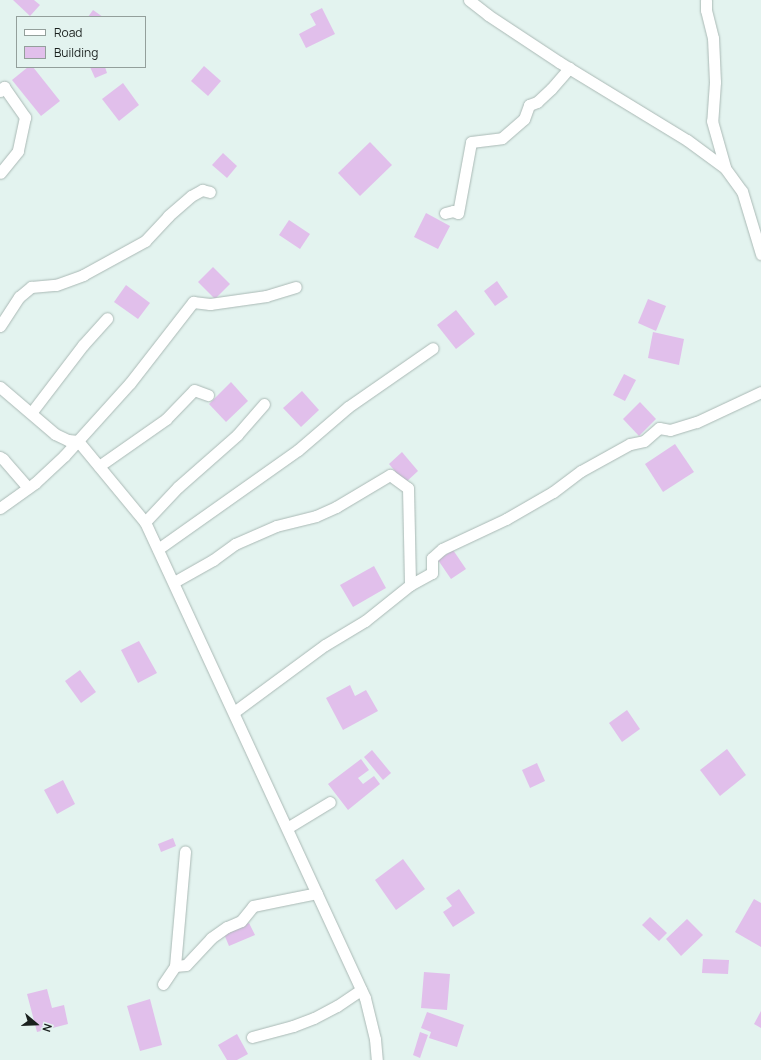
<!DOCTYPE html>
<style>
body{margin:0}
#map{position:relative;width:761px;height:1060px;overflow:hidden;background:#e3f3ef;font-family:Manrope,sans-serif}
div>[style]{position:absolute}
.building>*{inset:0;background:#e1bfeb}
.roads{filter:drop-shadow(0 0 1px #aab9b5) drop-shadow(0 0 1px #aab9b5)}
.minor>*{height:11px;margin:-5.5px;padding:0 5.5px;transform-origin:5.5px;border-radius:5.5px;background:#fff}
span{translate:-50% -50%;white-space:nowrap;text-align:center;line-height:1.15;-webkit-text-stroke:3px #e3f3ef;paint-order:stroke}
.legend{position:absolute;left:16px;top:16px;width:130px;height:52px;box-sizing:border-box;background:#e3f3ef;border:1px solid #939f9b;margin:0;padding:5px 7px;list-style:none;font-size:12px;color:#1a201e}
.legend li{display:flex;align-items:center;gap:8px;height:20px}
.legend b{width:20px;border:1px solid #939f9b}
.north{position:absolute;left:16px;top:1004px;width:40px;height:40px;-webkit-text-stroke:3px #e3f3ef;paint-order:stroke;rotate:109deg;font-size:11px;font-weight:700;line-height:16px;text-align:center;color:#1a201e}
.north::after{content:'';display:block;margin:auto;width:14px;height:18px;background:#1a201e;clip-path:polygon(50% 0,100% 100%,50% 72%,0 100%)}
</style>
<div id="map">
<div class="building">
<div style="clip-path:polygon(13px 0,34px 0,40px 5px,30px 16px)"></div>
<div style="clip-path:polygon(322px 8px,335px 34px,306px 48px,299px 34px,316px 25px,310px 14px)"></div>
<div style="clip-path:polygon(93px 10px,103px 17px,88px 17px)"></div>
<div style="clip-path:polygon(204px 66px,221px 81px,208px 96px,191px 81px)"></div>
<div style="clip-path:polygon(28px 67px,33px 67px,60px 101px,41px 116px,12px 80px)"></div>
<div style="clip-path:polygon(90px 67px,105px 67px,107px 73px,95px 78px)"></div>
<div style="clip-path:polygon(123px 83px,139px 105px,119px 121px,102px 99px)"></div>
<div style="clip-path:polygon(370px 142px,392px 165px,360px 196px,338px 173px)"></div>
<div style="clip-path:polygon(223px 153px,237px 166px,227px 178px,212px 165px)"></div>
<div style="clip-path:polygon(426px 213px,450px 226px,438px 249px,414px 237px)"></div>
<div style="clip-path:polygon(289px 220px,310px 234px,300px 249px,279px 235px)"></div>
<div style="clip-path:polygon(213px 267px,230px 284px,215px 299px,198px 282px)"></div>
<div style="clip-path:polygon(497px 281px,508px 297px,495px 306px,484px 291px)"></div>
<div style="clip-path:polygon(126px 285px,150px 303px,138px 319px,114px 302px)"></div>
<div style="clip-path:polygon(648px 299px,666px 306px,656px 331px,638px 323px)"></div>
<div style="clip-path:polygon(456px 310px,475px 334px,456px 349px,437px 325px)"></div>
<div style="clip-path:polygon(653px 332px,684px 339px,679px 365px,648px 358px)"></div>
<div style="clip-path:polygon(624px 374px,636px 380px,625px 401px,613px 395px)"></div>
<div style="clip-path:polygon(231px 382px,248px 401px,226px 422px,209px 404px)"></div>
<div style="clip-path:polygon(302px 391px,319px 410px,301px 427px,283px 408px)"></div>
<div style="clip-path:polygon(640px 402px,656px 419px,639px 436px,623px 419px)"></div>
<div style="clip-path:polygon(675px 444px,694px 472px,663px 492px,645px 464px)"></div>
<div style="clip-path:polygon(402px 452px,418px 471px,405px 483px,389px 464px)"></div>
<div style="clip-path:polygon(453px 550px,466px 569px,451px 579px,438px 560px)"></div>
<div style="clip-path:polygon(374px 566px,386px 588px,353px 607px,340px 585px)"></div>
<div style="clip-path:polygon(139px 641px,157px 673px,138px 683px,121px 650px)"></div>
<div style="clip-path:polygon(80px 670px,96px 692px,81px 703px,65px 681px)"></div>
<div style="clip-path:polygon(350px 685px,355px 696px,366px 690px,378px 711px,343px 730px,326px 698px)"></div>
<div style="clip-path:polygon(627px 710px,640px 729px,622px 742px,609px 723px)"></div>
<div style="clip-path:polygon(727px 749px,746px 775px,720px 796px,700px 770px)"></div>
<div style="clip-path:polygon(372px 750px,391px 773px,383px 780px,364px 757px)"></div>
<div style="clip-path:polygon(361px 759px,369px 770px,358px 778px,363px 784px,374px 776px,380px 784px,348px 810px,328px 784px)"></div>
<div style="clip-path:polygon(537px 763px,545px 781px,530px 788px,522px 770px)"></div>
<div style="clip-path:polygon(63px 780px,75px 804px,57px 814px,44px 790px)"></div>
<div style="clip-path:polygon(173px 838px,176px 846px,161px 852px,158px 844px)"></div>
<div style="clip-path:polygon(403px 859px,425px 889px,396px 910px,375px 880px)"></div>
<div style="clip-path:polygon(459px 889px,475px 913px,453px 927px,443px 912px,452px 906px,446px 898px)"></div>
<div style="clip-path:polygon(754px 899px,761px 903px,761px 947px,735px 932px)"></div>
<div style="clip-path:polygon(650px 917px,667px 933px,659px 941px,642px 925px)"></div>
<div style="clip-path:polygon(687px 919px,703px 935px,681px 956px,666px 939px)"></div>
<div style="clip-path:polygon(249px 923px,255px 935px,229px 946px,224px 934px)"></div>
<div style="clip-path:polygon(703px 959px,729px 960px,728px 974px,702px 973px)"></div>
<div style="clip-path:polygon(424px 972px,450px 974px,447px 1010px,421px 1008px)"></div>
<div style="clip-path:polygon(47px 989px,52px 1008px,64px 1005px,68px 1024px,37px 1032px,27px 994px)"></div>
<div style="clip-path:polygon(150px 999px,162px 1045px,140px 1051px,127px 1006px)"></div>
<div style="clip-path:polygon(761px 1011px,761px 1028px,754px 1024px)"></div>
<div style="clip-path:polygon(427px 1012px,464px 1025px,457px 1047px,429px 1038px,431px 1032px,421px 1028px)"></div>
<div style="clip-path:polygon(420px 1032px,428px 1035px,420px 1058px,413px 1055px)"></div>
<div style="clip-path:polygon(237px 1034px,248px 1054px,237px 1060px,227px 1060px,218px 1045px)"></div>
</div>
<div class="roads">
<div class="minor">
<div style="left:469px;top:0;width:24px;rotate:38deg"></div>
<div style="left:488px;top:15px;width:85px;rotate:33.5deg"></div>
<div style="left:559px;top:62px;width:150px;rotate:31.4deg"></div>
<div style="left:687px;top:140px;width:47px;rotate:36.4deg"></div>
<div style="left:725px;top:168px;width:29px;rotate:54deg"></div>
<div style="left:742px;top:191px;width:66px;rotate:73.2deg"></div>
<div style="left:706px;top:0;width:10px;rotate:90deg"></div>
<div style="left:706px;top:10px;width:29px;rotate:76deg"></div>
<div style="left:713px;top:38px;width:44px;rotate:87.4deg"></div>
<div style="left:715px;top:82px;width:39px;rotate:94deg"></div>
<div style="left:712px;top:121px;width:48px;rotate:74.2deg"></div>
<div style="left:0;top:91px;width:6px;rotate:-45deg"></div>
<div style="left:4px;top:87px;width:37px;rotate:55deg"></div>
<div style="left:25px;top:117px;width:35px;rotate:102deg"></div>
<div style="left:18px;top:151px;width:28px;rotate:129deg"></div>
<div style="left:445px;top:213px;width:8px;rotate:-14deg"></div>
<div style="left:453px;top:211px;width:5px;rotate:22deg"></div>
<div style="left:458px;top:213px;width:72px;rotate:-79.6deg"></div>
<div style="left:471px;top:142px;width:31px;rotate:-7deg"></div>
<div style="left:502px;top:138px;width:29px;rotate:-41deg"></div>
<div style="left:524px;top:119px;width:15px;rotate:-70deg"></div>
<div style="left:529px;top:105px;width:9px;rotate:-21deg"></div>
<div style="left:537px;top:102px;width:19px;rotate:-43deg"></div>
<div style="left:551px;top:89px;width:28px;rotate:-49deg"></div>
<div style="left:0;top:326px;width:35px;rotate:-57deg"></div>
<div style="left:19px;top:297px;width:16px;rotate:-40deg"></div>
<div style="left:31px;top:287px;width:25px;rotate:-5deg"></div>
<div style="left:56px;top:285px;width:29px;rotate:-20deg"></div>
<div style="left:83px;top:275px;width:71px;rotate:-28.7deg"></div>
<div style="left:145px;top:241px;width:34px;rotate:-47deg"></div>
<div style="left:168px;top:216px;width:30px;rotate:-41deg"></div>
<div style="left:191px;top:196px;width:13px;rotate:-29deg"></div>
<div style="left:202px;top:190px;width:8px;rotate:14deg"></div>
<div style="left:0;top:387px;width:72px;rotate:40.5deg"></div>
<div style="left:55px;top:434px;width:14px;rotate:25deg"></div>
<div style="left:68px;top:440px;width:10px;rotate:6deg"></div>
<div style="left:78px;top:441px;width:105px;rotate:50.4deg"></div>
<div style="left:145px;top:522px;width:524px;rotate:65.19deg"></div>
<div style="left:365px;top:998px;width:42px;rotate:76.3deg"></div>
<div style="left:375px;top:1039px;width:21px;rotate:85deg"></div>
<div style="left:31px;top:413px;width:86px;rotate:-52.6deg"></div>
<div style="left:83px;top:345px;width:36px;rotate:-48deg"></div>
<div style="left:0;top:457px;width:4px;rotate:34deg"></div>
<div style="left:3px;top:459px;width:38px;rotate:49deg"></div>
<div style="left:99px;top:466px;width:82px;rotate:-35deg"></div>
<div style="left:166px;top:419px;width:40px;rotate:-46deg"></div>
<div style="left:194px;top:390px;width:15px;rotate:20deg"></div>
<div style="left:0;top:508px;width:43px;rotate:-35.5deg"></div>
<div style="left:35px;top:483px;width:40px;rotate:-43deg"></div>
<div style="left:64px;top:456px;width:98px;rotate:-47.9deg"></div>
<div style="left:130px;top:383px;width:103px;rotate:-52.1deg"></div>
<div style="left:193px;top:302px;width:17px;rotate:7deg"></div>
<div style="left:210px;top:304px;width:57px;rotate:-8.1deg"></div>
<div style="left:266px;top:296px;width:31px;rotate:-17deg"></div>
<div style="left:145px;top:522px;width:48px;rotate:-46.7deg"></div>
<div style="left:178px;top:487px;width:79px;rotate:-41.4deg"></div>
<div style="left:237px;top:435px;width:41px;rotate:-48.9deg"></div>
<div style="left:158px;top:549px;width:171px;rotate:-35.3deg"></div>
<div style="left:298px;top:450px;width:66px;rotate:-40.7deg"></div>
<div style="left:348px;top:407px;width:103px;rotate:-34.8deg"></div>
<div style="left:174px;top:582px;width:45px;rotate:-29.4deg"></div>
<div style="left:213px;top:560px;width:27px;rotate:-36deg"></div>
<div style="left:235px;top:544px;width:45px;rotate:-23.7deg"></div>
<div style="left:276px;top:526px;width:41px;rotate:-14deg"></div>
<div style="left:316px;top:516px;width:22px;rotate:-24deg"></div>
<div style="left:336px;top:507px;width:63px;rotate:-30.7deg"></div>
<div style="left:390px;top:475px;width:22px;rotate:36deg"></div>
<div style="left:408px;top:488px;width:97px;rotate:88.8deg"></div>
<div style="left:234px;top:712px;width:113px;rotate:-36.4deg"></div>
<div style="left:325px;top:645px;width:47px;rotate:-31deg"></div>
<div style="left:365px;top:621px;width:58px;rotate:-38.7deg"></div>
<div style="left:410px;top:585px;width:25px;rotate:-29deg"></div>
<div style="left:432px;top:573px;width:15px;rotate:-90deg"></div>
<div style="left:432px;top:558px;width:13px;rotate:-42deg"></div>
<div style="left:442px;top:549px;width:71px;rotate:-25.1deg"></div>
<div style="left:506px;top:519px;width:54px;rotate:-29.9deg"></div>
<div style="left:553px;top:492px;width:35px;rotate:-37deg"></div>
<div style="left:581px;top:471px;width:56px;rotate:-28.9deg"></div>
<div style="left:630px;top:444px;width:14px;rotate:-12deg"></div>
<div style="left:644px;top:441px;width:20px;rotate:-41deg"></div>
<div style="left:659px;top:428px;width:11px;rotate:10deg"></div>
<div style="left:670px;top:430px;width:28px;rotate:-17deg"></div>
<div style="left:697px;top:422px;width:71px;rotate:-25.1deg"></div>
<div style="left:287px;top:828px;width:50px;rotate:-31.2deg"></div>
<div style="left:175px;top:966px;width:115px;rotate:-85deg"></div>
<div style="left:163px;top:984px;width:22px;rotate:-56deg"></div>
<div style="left:175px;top:966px;width:11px;rotate:-5deg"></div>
<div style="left:186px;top:965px;width:37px;rotate:-47deg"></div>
<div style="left:211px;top:938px;width:19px;rotate:-35deg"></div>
<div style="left:227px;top:927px;width:15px;rotate:-23deg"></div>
<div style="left:241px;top:921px;width:19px;rotate:-51deg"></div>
<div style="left:253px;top:906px;width:65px;rotate:-11.5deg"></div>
<div style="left:252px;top:1037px;width:42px;rotate:-15deg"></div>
<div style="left:293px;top:1026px;width:22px;rotate:-21deg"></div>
<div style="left:314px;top:1018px;width:26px;rotate:-28deg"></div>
<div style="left:337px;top:1006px;width:29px;rotate:-34deg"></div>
</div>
</div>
<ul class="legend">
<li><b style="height:5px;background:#fff"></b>Road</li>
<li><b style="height:11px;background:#e1bfeb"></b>Building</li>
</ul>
<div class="north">N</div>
</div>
